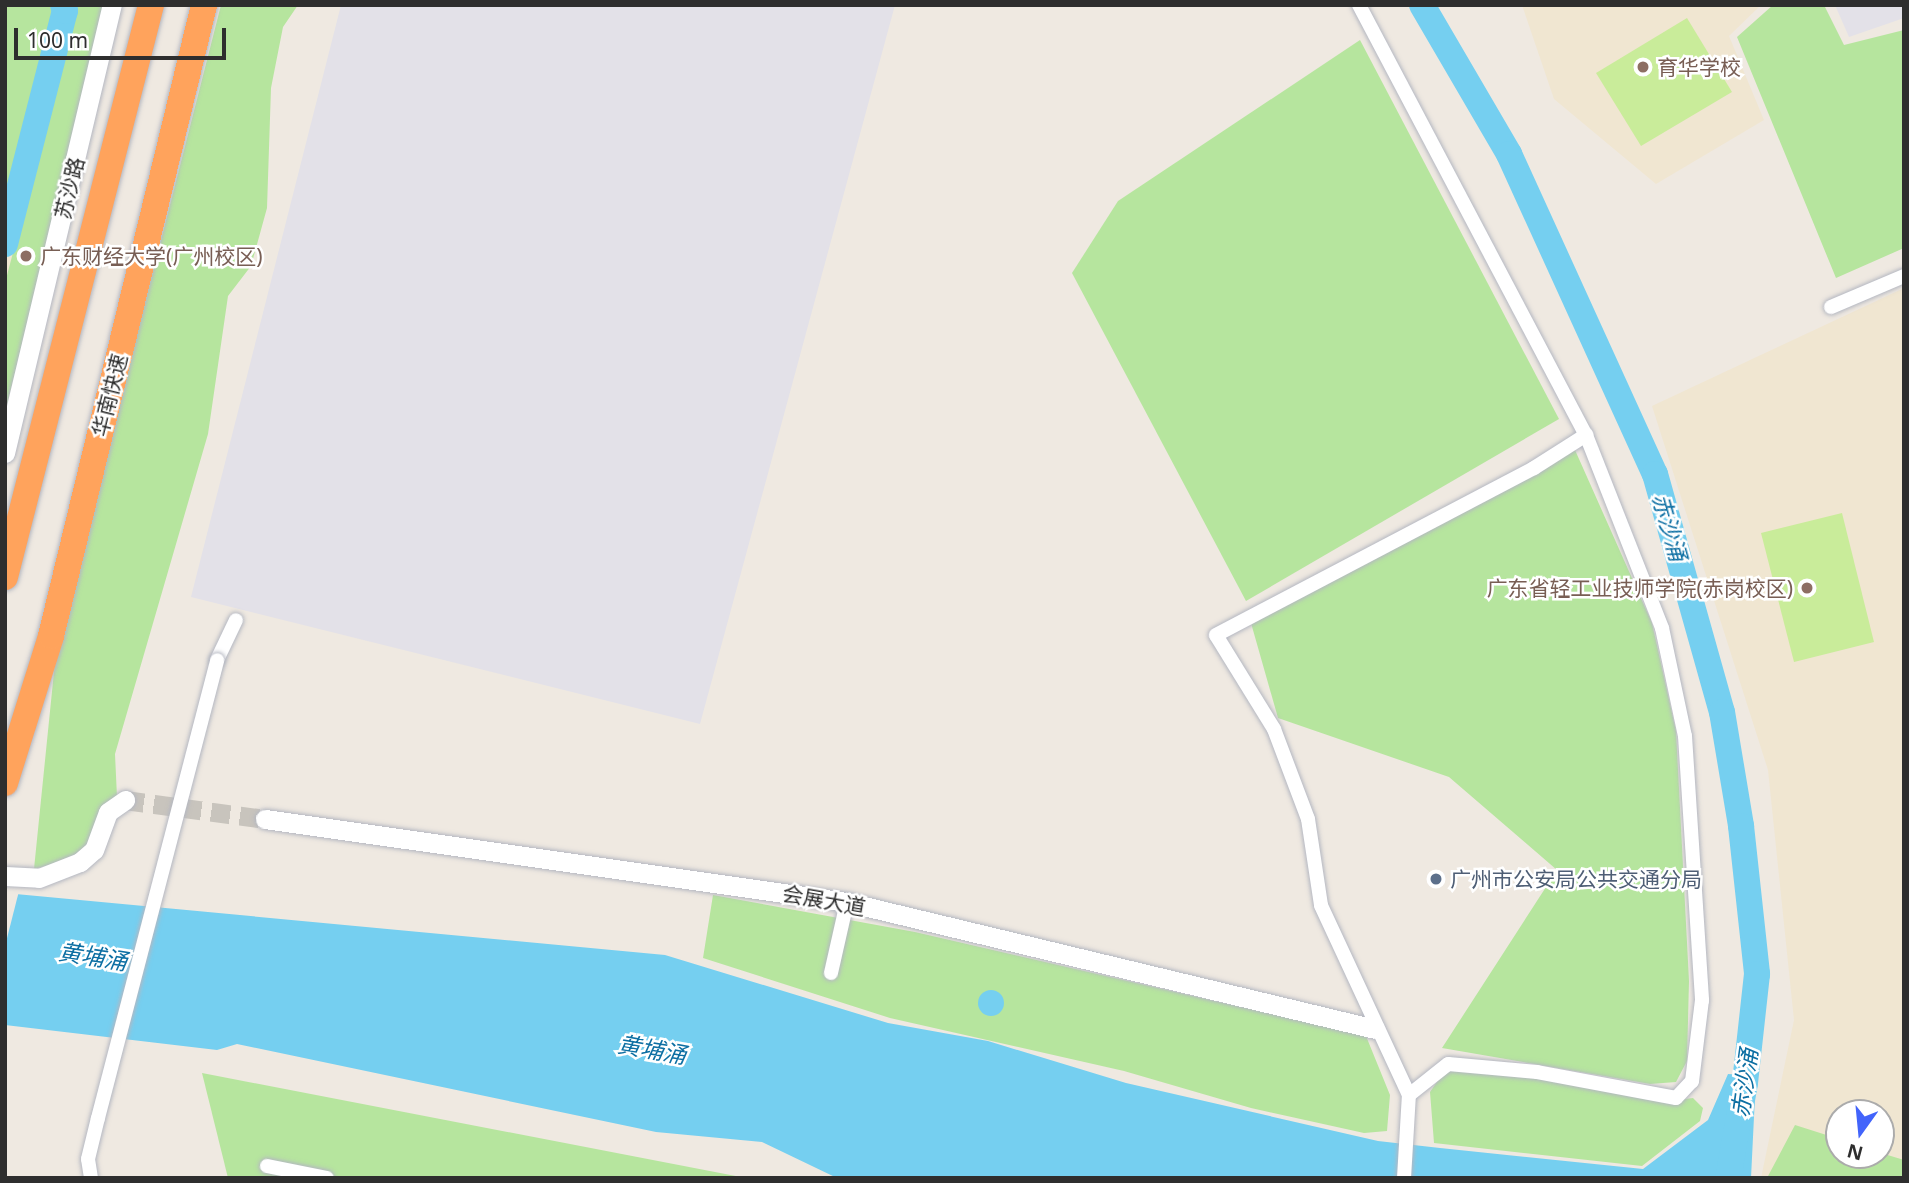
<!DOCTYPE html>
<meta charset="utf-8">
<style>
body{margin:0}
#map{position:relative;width:1909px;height:1183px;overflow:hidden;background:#efe9e1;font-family:"Noto Sans","Noto Sans SC",sans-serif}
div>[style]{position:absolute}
.industrial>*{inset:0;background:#e3e1e8}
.education>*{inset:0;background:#f0e6d1}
.green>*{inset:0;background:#b6e59e}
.pitch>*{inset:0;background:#c9ec9a}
.water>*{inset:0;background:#75cff0}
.round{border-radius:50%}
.pier>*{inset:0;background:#efe9e1}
.river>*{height:26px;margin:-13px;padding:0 13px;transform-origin:13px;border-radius:13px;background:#75cff0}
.secondary-tunnel>*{height:19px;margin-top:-9.5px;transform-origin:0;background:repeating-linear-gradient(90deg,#c8c4bd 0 19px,transparent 0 29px)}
.roads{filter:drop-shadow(0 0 2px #b4b7c1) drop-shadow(0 0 2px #b4b7c1)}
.street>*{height:14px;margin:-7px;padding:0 7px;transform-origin:7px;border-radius:7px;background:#fff}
.secondary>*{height:19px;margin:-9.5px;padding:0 9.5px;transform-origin:9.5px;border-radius:9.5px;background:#fff}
.highway>*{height:26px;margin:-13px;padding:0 13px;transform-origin:13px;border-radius:13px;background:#ffa35c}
.bridges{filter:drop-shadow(0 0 2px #b4b7c1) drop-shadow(0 0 2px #b4b7c1)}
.street-bridge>*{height:14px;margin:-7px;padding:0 7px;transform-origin:7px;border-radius:7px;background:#fff}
.dots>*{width:19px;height:19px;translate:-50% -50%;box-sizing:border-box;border:4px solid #fff;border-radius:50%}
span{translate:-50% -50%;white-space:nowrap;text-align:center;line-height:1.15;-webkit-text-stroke:5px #fff;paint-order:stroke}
.education-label{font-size:21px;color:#785e54}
.left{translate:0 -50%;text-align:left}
.right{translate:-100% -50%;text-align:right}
.street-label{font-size:21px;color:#2e2e2e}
.service-label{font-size:21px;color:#4e5e75}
.water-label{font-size:23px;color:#0d6fa3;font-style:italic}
.frame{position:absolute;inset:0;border:7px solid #2e2e2e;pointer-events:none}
.north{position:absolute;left:1825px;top:1099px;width:70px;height:70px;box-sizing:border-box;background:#fff;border:2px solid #ababab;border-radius:50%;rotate:195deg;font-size:19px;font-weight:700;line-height:28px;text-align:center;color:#2e2e2e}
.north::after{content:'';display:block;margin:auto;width:24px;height:32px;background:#4264fb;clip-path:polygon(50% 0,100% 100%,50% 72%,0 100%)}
.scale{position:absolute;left:14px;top:28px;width:212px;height:32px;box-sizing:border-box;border:4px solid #2e2e2e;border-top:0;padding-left:9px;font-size:21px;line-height:24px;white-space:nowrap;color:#2e2e2e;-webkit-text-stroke:5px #fff;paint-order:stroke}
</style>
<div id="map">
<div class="industrial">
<div style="clip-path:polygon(341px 5px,895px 5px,700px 724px,191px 597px)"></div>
<div style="clip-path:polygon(1835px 5px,1904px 5px,1904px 18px,1849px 37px)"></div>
</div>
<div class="education">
<div style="clip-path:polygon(5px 5px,108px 5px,5px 425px)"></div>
<div style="clip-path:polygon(1522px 5px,1761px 5px,1729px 36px,1764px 120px,1656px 184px,1554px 99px)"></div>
<div style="clip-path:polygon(evenodd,1904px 288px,1904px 1178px,1761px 1178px,1794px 1020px,1768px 770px,1652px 406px,1904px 288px,1839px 1113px,1881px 1113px,1881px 1155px,1839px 1155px,1839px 1113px)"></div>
</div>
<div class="green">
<div style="clip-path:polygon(5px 5px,55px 5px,57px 10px,5px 216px)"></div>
<div style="clip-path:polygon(72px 5px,106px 5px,5px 413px,5px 283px,72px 28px)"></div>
<div style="clip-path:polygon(221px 5px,298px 5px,283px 27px,271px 88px,267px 208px,251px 266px,228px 296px,208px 434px,115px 754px,117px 797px,83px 856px,34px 869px,56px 652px)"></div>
<div style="clip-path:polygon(1773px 5px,1824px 5px,1844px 45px,1904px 30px,1904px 248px,1836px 278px,1737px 37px)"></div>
<div style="clip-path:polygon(1360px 40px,1559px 419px,1246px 601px,1072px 273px,1118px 201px)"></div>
<div style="clip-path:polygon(1575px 450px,1652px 623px,1676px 731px,1689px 981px,1687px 1061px,1676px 1082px,1650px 1084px,1442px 1048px,1557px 870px,1449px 777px,1278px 718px,1251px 623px)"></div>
<div style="clip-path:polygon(713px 895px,915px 932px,1366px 1036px,1390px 1095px,1387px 1131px,1364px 1133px,1251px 1108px,1124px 1071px,890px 1018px,703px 958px)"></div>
<div style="clip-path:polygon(1448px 1066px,1535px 1074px,1669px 1101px,1693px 1098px,1703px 1108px,1700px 1121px,1642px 1166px,1434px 1143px,1430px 1092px)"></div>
<div style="clip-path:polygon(202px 1073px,746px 1178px,228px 1178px)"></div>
<div style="clip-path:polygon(1795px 1125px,1839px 1139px,1839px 1155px,1881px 1153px,1904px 1160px,1904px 1178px,1767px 1178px)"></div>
</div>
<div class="pitch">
<div style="clip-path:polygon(1687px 18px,1732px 92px,1641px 146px,1596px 73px)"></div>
<div style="clip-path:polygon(1842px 513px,1874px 642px,1794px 662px,1761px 533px)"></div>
</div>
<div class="water">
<div style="clip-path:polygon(5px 893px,665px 955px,888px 1023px,988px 1041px,1126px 1083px,1378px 1141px,1440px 1148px,1643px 1169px,1708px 1120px,1728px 1074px,1756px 1076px,1751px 1178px,837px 1178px,762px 1142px,656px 1132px,237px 1044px,217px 1050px,5px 1025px)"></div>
<div class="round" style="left:978px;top:990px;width:26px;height:26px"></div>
</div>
<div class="pier">
<div style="clip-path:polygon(5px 890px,19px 891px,5px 946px)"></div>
</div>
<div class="river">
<div style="left:1422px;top:5px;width:173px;rotate:59.7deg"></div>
<div style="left:1509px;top:154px;width:352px;rotate:65.5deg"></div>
<div style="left:1655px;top:474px;width:247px;rotate:74.3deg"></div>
<div style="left:1722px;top:712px;width:116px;rotate:80.5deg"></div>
<div style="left:1741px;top:826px;width:149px;rotate:83.8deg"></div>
<div style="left:1757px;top:974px;width:110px;rotate:96.3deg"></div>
<div style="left:1745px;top:1083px;width:97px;rotate:100.1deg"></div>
<div style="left:5px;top:244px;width:241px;rotate:-75.6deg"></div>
<div style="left:65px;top:11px;width:6px;rotate:-108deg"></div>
</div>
<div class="secondary-tunnel">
<div style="left:125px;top:800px;width:141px;rotate:7.7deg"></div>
</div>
<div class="roads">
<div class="street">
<div style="left:1359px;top:5px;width:486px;rotate:62.2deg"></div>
<div style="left:1586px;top:435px;width:207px;rotate:68.5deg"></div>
<div style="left:1662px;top:628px;width:110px;rotate:78deg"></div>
<div style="left:1685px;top:736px;width:265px;rotate:86.3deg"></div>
<div style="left:1702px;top:1000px;width:82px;rotate:97deg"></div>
<div style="left:1692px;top:1081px;width:23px;rotate:133deg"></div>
<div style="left:1676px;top:1098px;width:141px;rotate:-169.4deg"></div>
<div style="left:1537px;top:1072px;width:89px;rotate:-174.9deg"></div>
<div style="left:1448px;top:1064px;width:50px;rotate:141.5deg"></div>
<div style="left:1831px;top:307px;width:79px;rotate:-23deg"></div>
<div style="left:217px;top:660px;width:44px;rotate:-64.6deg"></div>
<div style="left:831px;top:973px;width:73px;rotate:-77.3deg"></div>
<div style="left:267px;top:1166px;width:61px;rotate:11.3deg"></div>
<div style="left:1404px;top:1178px;width:83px;rotate:-86.6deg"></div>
<div style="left:1409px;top:1095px;width:209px;rotate:-114.9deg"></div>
<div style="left:1321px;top:905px;width:87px;rotate:-98.6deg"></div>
<div style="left:1308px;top:819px;width:96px;rotate:-110.7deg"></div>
<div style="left:1274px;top:729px;width:110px;rotate:-121.7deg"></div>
<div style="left:1216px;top:635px;width:359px;rotate:-27.7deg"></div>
<div style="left:1534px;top:468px;width:62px;rotate:-32.4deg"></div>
</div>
<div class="secondary">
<div style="left:5px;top:453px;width:461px;rotate:-76.6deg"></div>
<div style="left:265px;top:819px;width:588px;rotate:8.12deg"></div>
<div style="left:847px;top:902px;width:543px;rotate:13.52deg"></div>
<div style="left:5px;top:876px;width:34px;rotate:3deg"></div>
<div style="left:39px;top:878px;width:44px;rotate:-21.3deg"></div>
<div style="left:80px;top:862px;width:18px;rotate:-41deg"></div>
<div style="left:94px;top:850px;width:40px;rotate:-69.8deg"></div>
<div style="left:108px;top:812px;width:21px;rotate:-35deg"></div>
</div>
<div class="highway">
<div style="left:5px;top:577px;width:590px;rotate:-75.68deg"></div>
<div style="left:5px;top:783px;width:154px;rotate:-72.6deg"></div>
<div style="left:51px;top:636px;width:649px;rotate:-76.37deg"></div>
</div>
</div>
<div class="bridges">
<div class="street-bridge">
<div style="left:91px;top:1178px;width:19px;rotate:-99deg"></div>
<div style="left:88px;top:1159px;width:42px;rotate:-76.3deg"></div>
<div style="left:98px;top:1118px;width:473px;rotate:-75.4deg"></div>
</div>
</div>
<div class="dots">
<div style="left:1643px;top:67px;background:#8d6e63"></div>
<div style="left:26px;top:256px;background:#8d6e63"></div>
<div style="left:1807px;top:588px;background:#8d6e63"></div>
<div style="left:1436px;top:879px;background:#5c6f8a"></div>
</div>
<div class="education-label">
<span class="left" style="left:1657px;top:67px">育华学校</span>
<span class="left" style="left:40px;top:256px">广东财经大学(广州校区)</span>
<span class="right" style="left:1793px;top:588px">广东省轻工业技师学院(赤岗校区)</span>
</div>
<div class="street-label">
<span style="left:69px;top:188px;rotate:-76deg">苏沙路</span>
<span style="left:109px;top:395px;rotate:-76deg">华南快速</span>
<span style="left:824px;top:900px;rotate:10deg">会展大道</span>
</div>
<div class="service-label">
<span class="left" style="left:1450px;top:879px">广州市公安局公共交通分局</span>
</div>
<div class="water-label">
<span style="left:1670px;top:527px;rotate:74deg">赤沙涌</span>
<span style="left:93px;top:956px;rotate:9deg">黄埔涌</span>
<span style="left:652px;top:1049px;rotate:10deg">黄埔涌</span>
<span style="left:1744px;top:1083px;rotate:-82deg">赤沙涌</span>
</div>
<div class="frame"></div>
<div class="north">N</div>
<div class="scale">100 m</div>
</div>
